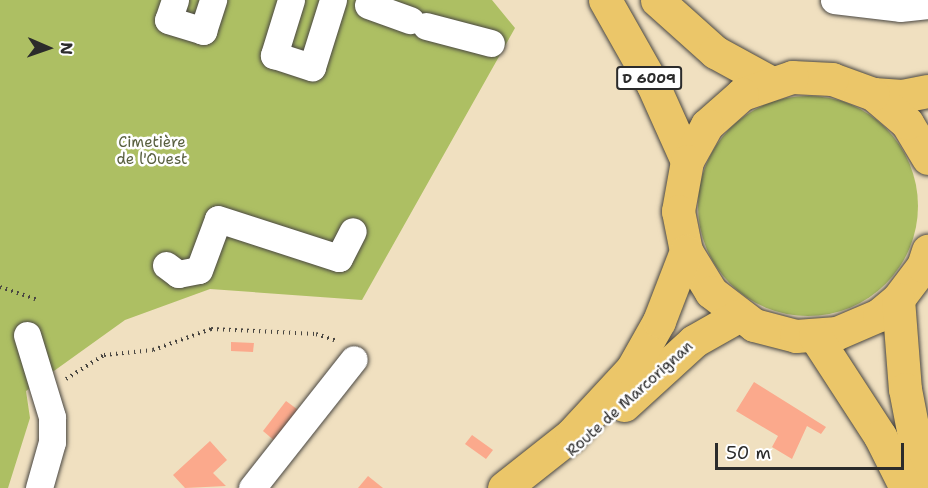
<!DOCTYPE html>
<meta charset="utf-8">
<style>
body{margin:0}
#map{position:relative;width:928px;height:488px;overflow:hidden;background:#f0e0c0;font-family:"Shantell Sans",sans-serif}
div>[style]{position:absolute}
.green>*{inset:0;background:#adbf63}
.round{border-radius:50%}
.building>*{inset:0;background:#fba98c}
.path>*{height:4px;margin-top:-2px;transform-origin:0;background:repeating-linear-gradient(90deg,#494641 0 1.5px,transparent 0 6px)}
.roads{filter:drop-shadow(0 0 2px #494641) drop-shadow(0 0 2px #494641)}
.minor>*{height:27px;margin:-13.5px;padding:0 13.5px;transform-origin:13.5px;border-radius:13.5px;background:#fff}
.major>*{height:33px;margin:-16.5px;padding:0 16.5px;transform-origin:16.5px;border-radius:16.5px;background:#ebc669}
span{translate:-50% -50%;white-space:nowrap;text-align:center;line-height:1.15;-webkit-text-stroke:5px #fff;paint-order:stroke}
.shield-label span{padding:2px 4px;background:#fff;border:2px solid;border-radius:4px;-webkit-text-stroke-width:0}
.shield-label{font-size:14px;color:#2b2b2b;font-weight:700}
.park-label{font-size:15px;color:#585f3f}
.street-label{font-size:15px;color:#2b2b2b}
.north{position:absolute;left:18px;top:18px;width:60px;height:60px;-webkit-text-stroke:4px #fff;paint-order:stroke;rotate:92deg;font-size:16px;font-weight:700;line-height:24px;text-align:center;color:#2b2b2b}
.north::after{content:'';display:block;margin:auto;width:21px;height:27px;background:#2b2b2b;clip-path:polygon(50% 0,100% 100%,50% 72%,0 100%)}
.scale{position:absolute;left:715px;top:443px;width:189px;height:27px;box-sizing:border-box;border:3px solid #2b2b2b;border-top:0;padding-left:8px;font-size:18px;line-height:21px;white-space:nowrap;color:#2b2b2b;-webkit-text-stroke:4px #fff;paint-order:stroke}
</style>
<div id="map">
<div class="green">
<div style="clip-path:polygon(0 0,492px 0,515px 28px,362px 300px,210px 289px,125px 320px,26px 391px,30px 418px,8px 488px,0 488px)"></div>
<div class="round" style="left:698px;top:96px;width:220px;height:220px"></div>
</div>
<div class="building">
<div style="clip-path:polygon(231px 342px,254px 343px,253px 352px,231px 351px)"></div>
<div style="clip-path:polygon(754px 382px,826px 427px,821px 434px,807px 426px,792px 459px,772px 447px,778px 436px,736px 411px)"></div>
<div style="clip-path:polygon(286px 401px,301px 412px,276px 442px,263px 431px)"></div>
<div style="clip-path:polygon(472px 435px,493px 450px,486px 459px,465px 444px)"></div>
<div style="clip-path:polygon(210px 441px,227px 460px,213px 473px,226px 486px,185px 488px,173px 475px)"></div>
<div style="clip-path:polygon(368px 476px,383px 488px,358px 488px)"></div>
</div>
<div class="path">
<div style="left:0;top:287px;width:40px;rotate:18.9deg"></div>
<div style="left:66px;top:379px;width:45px;rotate:-32.3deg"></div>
<div style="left:104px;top:355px;width:49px;rotate:-5.8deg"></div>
<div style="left:153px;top:350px;width:62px;rotate:-19.9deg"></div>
<div style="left:211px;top:329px;width:105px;rotate:2.7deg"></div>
<div style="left:316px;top:334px;width:23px;rotate:18deg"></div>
</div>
<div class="roads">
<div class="minor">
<div style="left:175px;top:0;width:21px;rotate:109deg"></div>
<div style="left:168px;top:20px;width:37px;rotate:17deg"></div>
<div style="left:203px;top:31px;width:33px;rotate:-72deg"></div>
<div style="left:291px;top:0;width:58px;rotate:107.2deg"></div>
<div style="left:274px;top:55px;width:40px;rotate:18deg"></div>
<div style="left:312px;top:67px;width:70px;rotate:-72.6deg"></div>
<div style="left:834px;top:0;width:66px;rotate:6.9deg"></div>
<div style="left:900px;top:8px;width:28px;rotate:-6deg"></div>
<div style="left:368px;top:5px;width:45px;rotate:19.7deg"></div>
<div style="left:426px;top:26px;width:67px;rotate:14.7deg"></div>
<div style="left:166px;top:265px;width:15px;rotate:37deg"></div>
<div style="left:178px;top:274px;width:21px;rotate:-11deg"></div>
<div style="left:199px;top:270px;width:54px;rotate:-69.6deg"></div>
<div style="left:218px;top:219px;width:127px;rotate:17.9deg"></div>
<div style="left:339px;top:258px;width:30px;rotate:-63deg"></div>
<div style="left:27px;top:335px;width:86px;rotate:73deg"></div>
<div style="left:52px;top:417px;width:25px;rotate:90deg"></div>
<div style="left:52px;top:442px;width:48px;rotate:105.8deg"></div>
<div style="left:252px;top:488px;width:164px;rotate:-51.7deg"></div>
</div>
<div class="major">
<div style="left:605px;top:0;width:98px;rotate:60.5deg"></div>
<div style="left:653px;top:85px;width:83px;rotate:65.9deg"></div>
<div style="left:657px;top:0;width:78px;rotate:41.9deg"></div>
<div style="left:715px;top:52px;width:63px;rotate:28.6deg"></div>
<div style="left:873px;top:94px;width:29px;rotate:4deg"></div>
<div style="left:902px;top:96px;width:26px;rotate:-11deg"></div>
<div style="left:928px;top:158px;width:41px;rotate:-121deg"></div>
<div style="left:907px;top:123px;width:45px;rotate:-139.5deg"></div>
<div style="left:873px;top:94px;width:44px;rotate:-159.9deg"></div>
<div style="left:832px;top:79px;width:40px;rotate:-177.1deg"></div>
<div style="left:792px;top:77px;width:53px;rotate:161.2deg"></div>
<div style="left:742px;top:94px;width:47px;rotate:138.5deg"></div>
<div style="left:707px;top:125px;width:41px;rotate:119.1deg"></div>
<div style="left:687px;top:161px;width:51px;rotate:100.2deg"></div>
<div style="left:678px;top:211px;width:41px;rotate:78.7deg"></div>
<div style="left:686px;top:251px;width:48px;rotate:58.6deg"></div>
<div style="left:711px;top:292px;width:54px;rotate:37.5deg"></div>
<div style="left:754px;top:325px;width:43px;rotate:14.7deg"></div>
<div style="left:796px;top:336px;width:41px;rotate:-4.2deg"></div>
<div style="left:837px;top:333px;width:46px;rotate:-23.2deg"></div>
<div style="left:879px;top:315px;width:25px;rotate:-40deg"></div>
<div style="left:898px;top:299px;width:41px;rotate:-52.9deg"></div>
<div style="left:923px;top:266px;width:16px;rotate:-72deg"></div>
<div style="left:898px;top:299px;width:90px;rotate:85.6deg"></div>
<div style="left:905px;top:389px;width:101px;rotate:79.1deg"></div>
<div style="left:815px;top:336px;width:119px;rotate:57deg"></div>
<div style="left:880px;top:436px;width:58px;rotate:63.4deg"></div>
<div style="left:624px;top:405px;width:95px;rotate:-42.4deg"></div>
<div style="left:694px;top:341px;width:51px;rotate:-29.6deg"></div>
<div style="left:504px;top:488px;width:85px;rotate:-38.3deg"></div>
<div style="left:571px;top:435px;width:90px;rotate:-47.3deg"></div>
<div style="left:632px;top:369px;width:55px;rotate:-60.6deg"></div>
<div style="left:659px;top:321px;width:75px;rotate:-68.9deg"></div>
</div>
</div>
<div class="shield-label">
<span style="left:649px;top:78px">D 6009</span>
</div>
<div class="park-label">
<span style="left:152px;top:151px">Cimetière<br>de l'Ouest</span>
</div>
<div class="street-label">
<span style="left:630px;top:399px;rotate:-42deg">Route de Marcorignan</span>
</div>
<div class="north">N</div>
<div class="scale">50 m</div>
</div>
